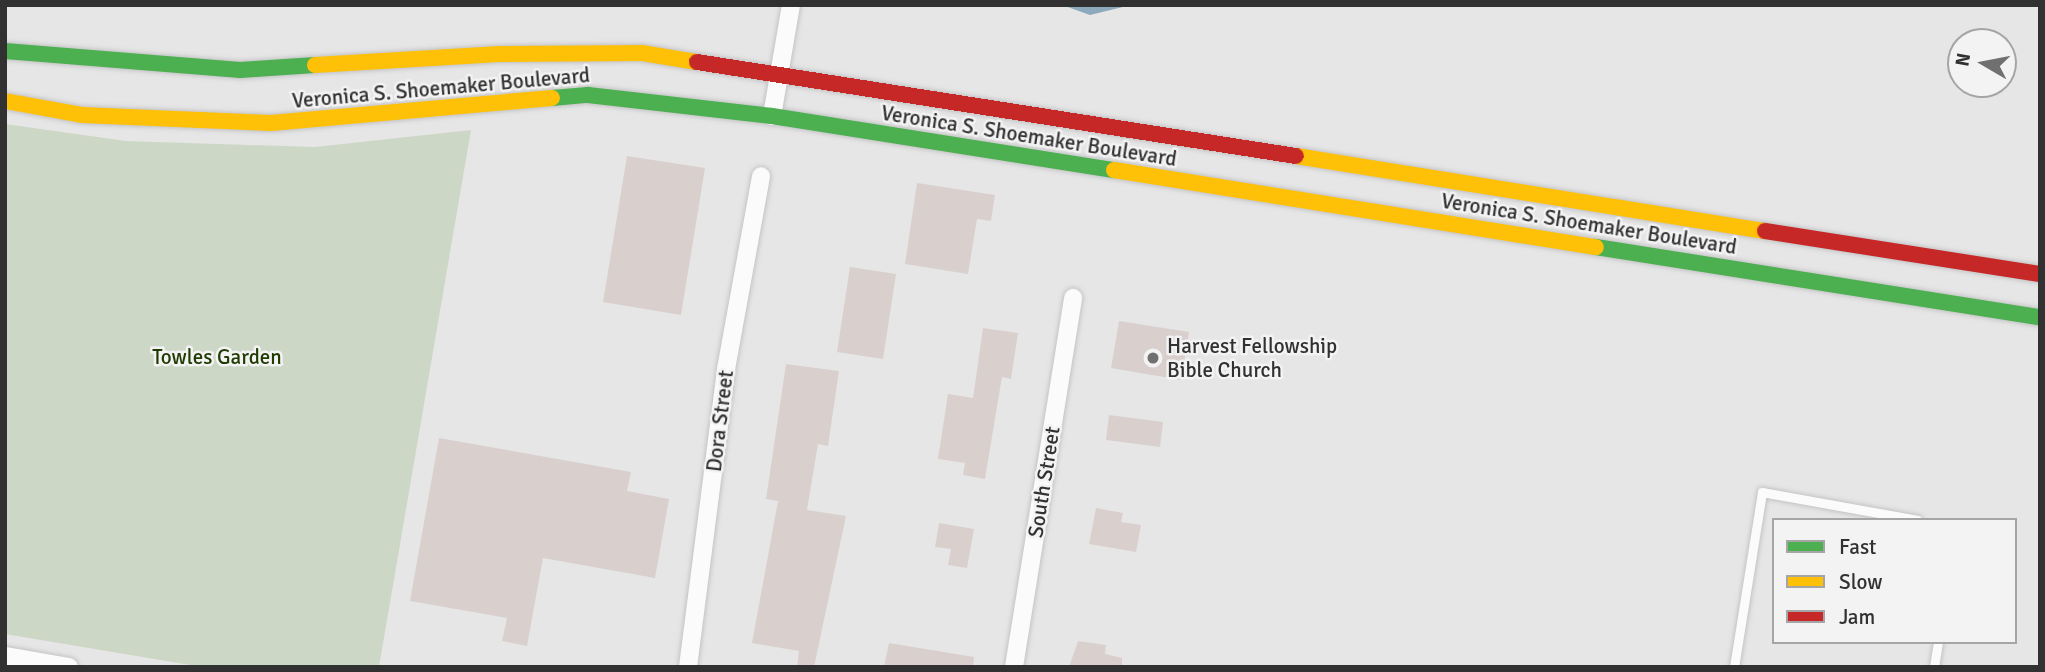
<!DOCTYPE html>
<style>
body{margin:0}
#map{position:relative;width:2045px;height:672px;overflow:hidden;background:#e6e6e7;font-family:Signika,sans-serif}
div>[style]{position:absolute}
.green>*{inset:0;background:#cdd7c6}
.water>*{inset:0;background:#8da9bc}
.building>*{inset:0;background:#d9d0cd}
.roads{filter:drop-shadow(0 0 2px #c4c4c5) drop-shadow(0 0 2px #c4c4c5)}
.lane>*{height:9px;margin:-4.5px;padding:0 4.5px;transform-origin:4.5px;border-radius:4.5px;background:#fbfbfb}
.street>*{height:18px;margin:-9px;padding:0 9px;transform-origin:9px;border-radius:9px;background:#fbfbfb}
.fast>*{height:16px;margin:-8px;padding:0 8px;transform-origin:8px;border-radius:8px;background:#4caf50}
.slow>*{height:16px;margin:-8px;padding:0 8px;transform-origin:8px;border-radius:8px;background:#ffc107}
.jam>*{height:16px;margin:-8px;padding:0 8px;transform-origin:8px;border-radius:8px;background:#c62828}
.dots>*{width:19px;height:19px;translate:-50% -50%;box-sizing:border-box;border:4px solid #f3f3f4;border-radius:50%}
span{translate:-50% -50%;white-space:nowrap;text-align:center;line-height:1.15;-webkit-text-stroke:5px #f3f3f4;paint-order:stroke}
.street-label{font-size:21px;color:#313132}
.poi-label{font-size:21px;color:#313132}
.left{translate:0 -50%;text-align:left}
.park-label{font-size:21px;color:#203c02}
.frame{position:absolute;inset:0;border:7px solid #313132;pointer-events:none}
.legend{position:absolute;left:1772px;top:518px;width:245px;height:126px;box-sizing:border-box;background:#f3f3f4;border:2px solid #a5a5a6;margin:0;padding:9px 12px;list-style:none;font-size:21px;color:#313132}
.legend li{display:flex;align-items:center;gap:14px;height:35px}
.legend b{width:35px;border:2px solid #a5a5a6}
.north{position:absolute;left:1947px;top:28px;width:70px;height:70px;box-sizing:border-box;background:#f3f3f4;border:2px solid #a5a5a6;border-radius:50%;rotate:280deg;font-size:19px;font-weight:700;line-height:28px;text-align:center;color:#313132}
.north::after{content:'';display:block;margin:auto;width:24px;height:32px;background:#707071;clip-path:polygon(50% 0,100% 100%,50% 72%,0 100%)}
</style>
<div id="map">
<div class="green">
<div style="clip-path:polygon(5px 124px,126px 141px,315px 147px,471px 130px,379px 667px,202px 667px,5px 634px)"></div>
</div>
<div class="water">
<div style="clip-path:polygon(1062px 5px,1131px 5px,1090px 15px)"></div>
</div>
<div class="building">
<div style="clip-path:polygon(627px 156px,705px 168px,681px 315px,603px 302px)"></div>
<div style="clip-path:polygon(917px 183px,995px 195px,991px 221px,977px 219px,968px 274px,905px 264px)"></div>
<div style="clip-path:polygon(850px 267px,896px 274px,883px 359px,837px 352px)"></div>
<div style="clip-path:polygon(1119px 321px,1189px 332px,1181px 380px,1111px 368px)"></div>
<div style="clip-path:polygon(983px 328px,1018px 333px,1011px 379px,1002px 377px,985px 479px,963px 475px,965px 463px,938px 459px,948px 394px,973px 398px)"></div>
<div style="clip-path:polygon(786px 364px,839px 371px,828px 446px,818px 444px,807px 510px,846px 516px,814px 667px,797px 667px,799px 651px,752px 643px,778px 501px,766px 499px)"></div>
<div style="clip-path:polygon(1109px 415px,1163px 422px,1160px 447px,1106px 440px)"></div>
<div style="clip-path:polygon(439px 438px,631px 472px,627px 491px,669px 499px,655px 578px,543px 558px,527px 646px,502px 641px,507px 618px,410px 601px)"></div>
<div style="clip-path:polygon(1096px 508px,1123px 513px,1121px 522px,1141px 525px,1136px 552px,1089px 544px)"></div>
<div style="clip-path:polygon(939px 523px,974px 529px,967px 568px,948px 565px,951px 549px,935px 547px)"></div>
<div style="clip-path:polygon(1078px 641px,1106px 645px,1105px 654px,1122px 658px,1122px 667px,1069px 667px)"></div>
<div style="clip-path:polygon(889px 643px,974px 657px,973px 667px,884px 667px)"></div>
</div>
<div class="roads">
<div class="lane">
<div style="left:1734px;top:667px;width:177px;rotate:-80.9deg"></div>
<div style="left:1762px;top:492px;width:158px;rotate:10.2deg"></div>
<div style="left:1934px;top:667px;width:25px;rotate:-81deg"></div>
</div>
<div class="street">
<div style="left:772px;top:116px;width:113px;rotate:-80.3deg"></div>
<div style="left:5px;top:656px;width:65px;rotate:9.8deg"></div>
<div style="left:688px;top:667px;width:300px;rotate:-82.7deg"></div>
<div style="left:726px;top:369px;width:196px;rotate:-79.7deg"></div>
<div style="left:1014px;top:667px;width:374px;rotate:-80.9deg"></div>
</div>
<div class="fast">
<div style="left:5px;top:51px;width:236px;rotate:4.6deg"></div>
<div style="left:240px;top:70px;width:75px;rotate:-3.8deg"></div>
<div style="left:552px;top:98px;width:36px;rotate:-5deg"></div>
<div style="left:588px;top:95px;width:185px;rotate:6.5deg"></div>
<div style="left:772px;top:116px;width:346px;rotate:9deg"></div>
<div style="left:1596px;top:247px;width:449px;rotate:9deg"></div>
</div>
<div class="slow">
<div style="left:315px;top:65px;width:185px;rotate:-3.4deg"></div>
<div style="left:500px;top:54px;width:142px;rotate:-0.4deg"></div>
<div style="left:642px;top:53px;width:56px;rotate:9.3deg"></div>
<div style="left:5px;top:101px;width:78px;rotate:10.3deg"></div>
<div style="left:82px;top:115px;width:189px;rotate:2.4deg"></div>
<div style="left:271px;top:123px;width:282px;rotate:-5.1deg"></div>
<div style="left:1296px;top:156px;width:475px;rotate:9.1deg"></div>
<div style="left:1114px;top:170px;width:488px;rotate:9.1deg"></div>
</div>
<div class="jam">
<div style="left:697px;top:62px;width:606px;rotate:8.92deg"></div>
<div style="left:1765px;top:231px;width:278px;rotate:8.9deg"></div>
</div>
</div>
<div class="dots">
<div style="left:1153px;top:358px;background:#707071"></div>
</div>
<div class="street-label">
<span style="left:441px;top:88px;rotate:-5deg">Veronica S. Shoemaker Boulevard</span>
<span style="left:1029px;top:136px;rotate:9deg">Veronica S. Shoemaker Boulevard</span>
<span style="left:1589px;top:224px;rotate:9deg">Veronica S. Shoemaker Boulevard</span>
<span style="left:720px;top:421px;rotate:-83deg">Dora Street</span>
<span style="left:1044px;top:482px;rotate:-81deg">South Street</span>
</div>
<div class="poi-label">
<span class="left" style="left:1167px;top:358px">Harvest Fellowship<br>Bible Church</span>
</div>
<div class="park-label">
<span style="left:217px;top:357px">Towles Garden</span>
</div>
<div class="frame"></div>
<ul class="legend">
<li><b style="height:9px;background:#4caf50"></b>Fast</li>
<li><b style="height:9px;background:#ffc107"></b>Slow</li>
<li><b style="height:9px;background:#c62828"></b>Jam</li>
</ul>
<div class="north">N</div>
</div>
